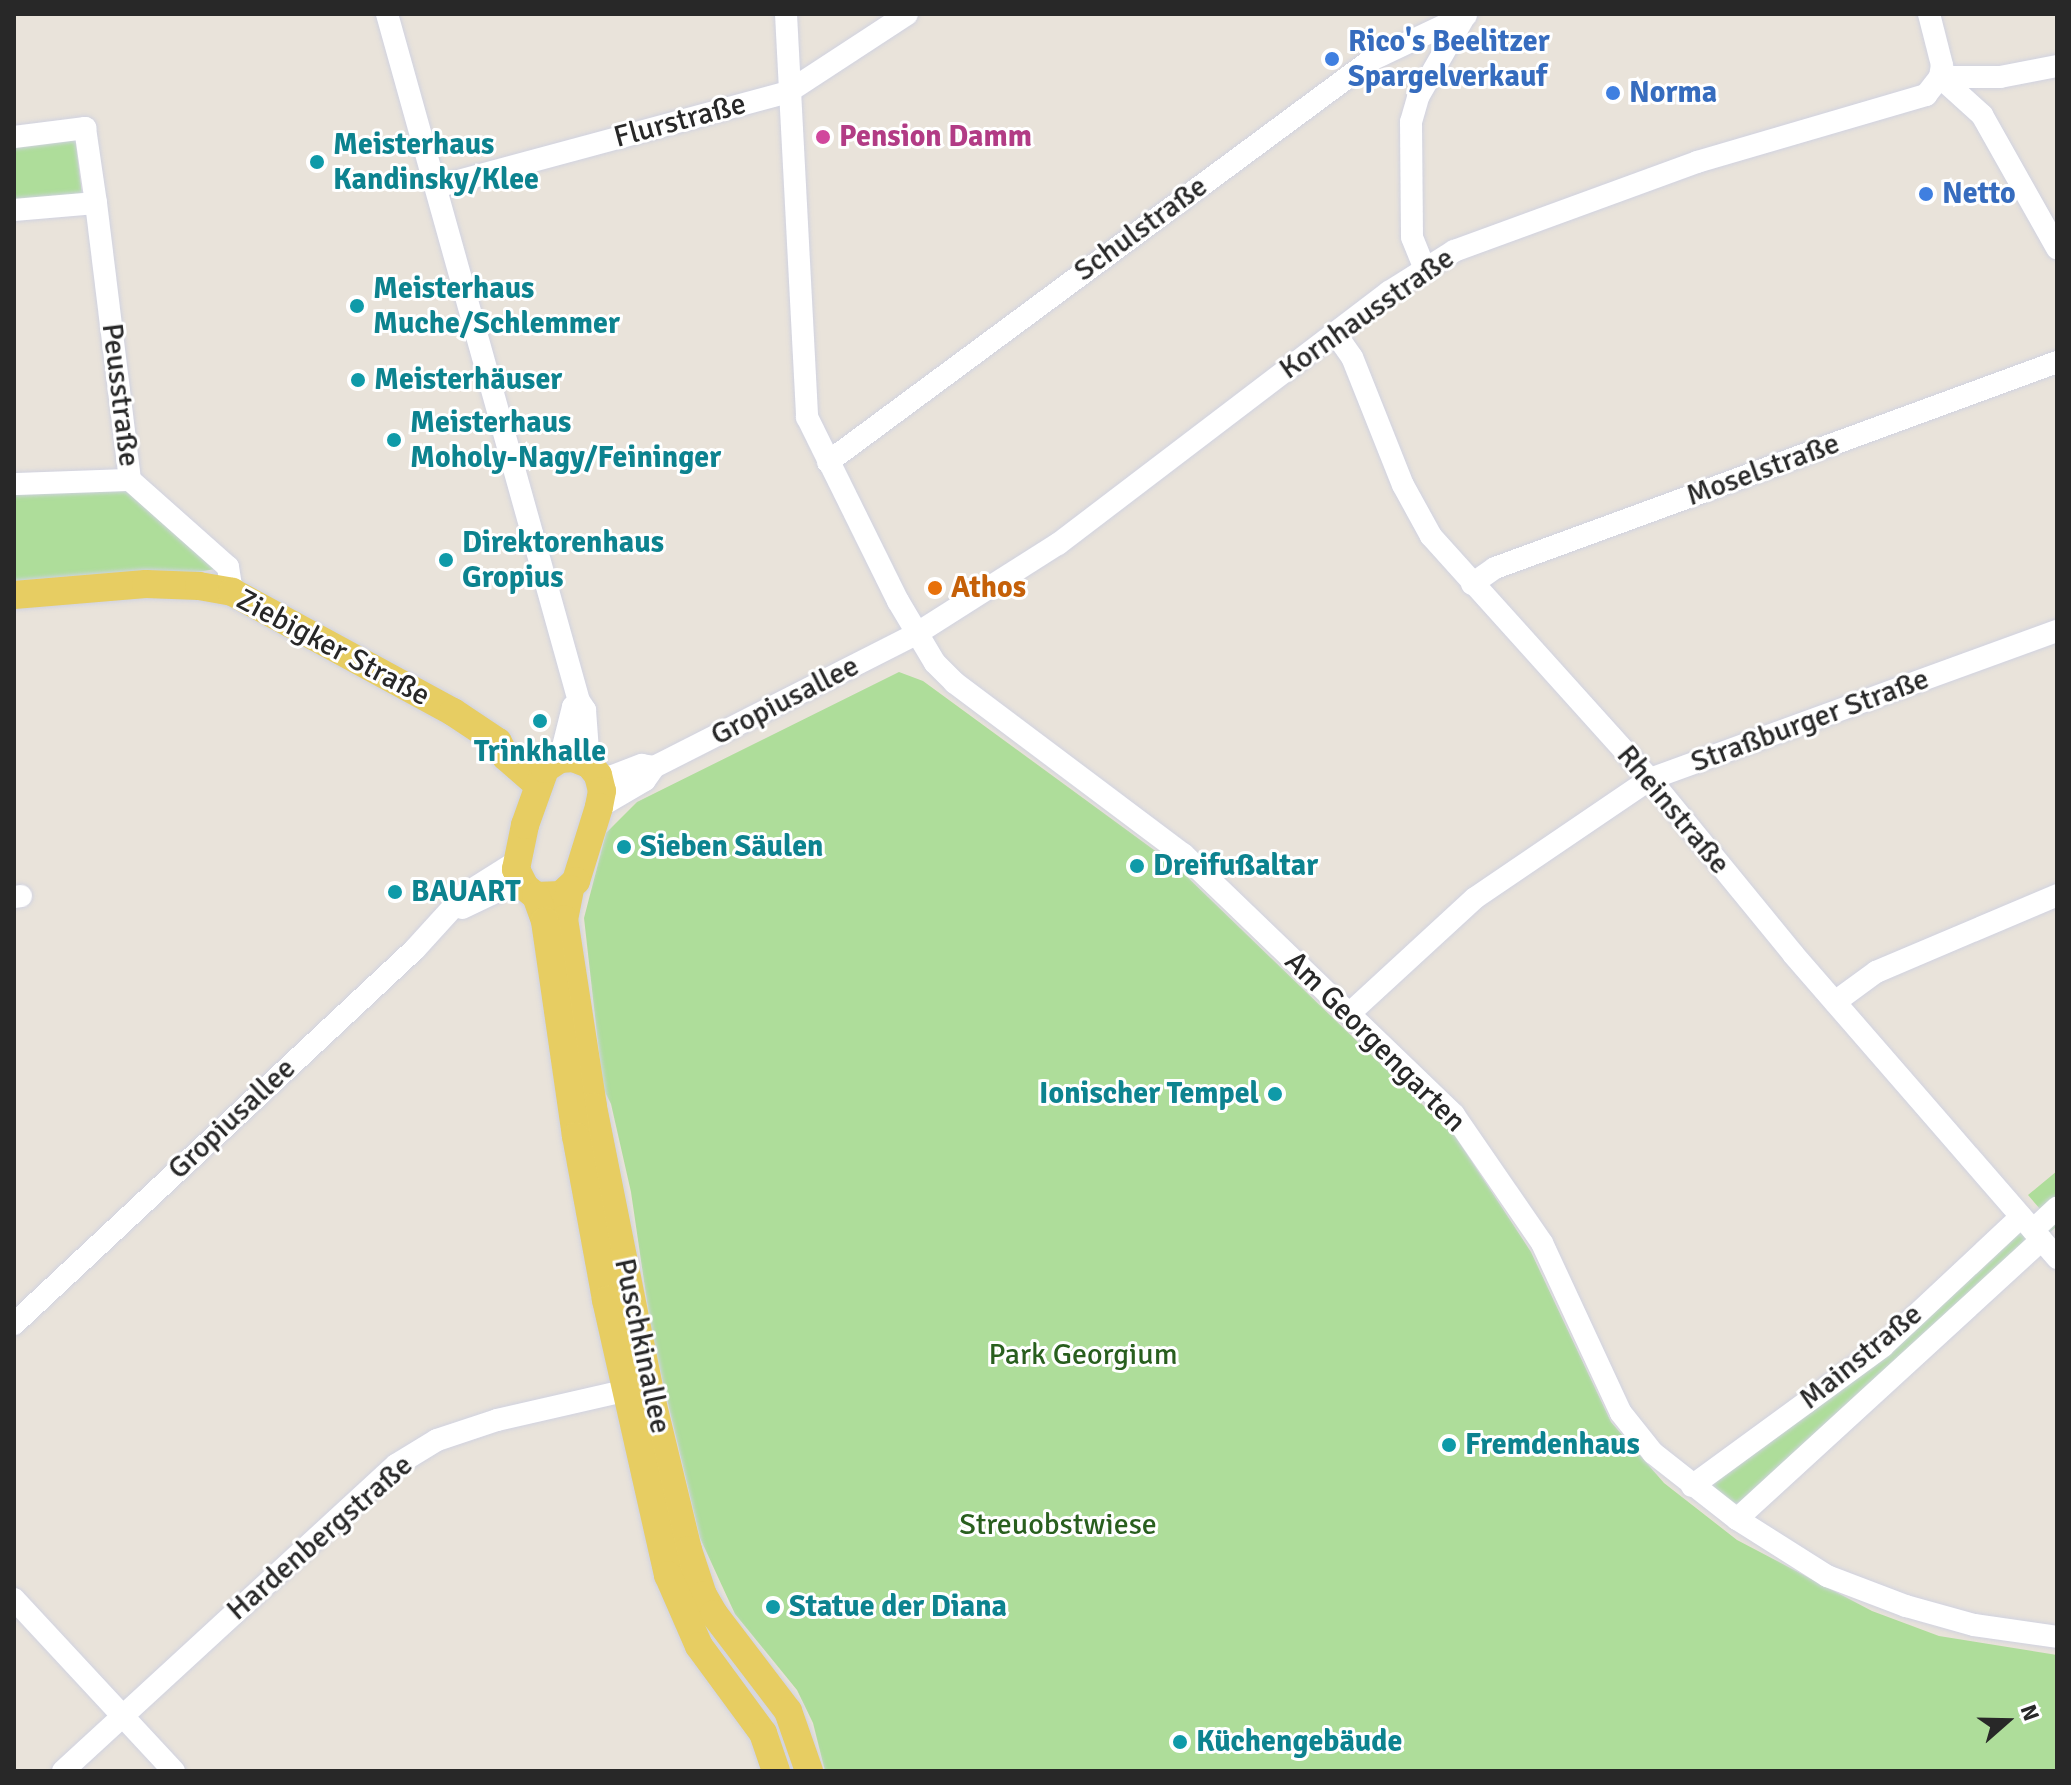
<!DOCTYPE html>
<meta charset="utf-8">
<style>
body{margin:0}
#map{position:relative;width:2071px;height:1785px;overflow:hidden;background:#e9e3da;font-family:Signika,sans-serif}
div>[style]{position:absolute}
.green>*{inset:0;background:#aedd9a}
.roads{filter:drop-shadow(0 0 2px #d0d2e0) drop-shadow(0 0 2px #d0d2e0)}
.minor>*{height:22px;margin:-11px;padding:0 11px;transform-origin:11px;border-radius:11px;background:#fff}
.major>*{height:28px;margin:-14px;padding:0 14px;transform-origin:14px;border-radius:14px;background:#e7cd62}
.dots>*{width:22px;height:22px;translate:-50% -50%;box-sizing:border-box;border:4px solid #fff;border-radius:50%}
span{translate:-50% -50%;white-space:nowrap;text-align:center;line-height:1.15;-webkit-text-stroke:6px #fff;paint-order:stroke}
.shop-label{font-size:30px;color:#366cbe;font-weight:700}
.left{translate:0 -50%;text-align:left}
.street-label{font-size:30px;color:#282828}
.hotel-label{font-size:30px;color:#b23c85;font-weight:700}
.culture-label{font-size:30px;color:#0d838f;font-weight:700}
.right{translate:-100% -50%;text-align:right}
.food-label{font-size:30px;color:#c56008;font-weight:700}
.park-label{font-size:30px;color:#295f1e}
.frame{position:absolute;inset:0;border:16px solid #282828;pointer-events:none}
.north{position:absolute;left:1967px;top:1681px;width:80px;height:80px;-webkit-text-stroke:6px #fff;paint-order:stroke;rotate:70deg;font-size:22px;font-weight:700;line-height:32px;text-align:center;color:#282828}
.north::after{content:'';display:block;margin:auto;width:28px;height:36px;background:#282828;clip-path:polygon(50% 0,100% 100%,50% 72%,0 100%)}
</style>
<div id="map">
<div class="green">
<div style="clip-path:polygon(75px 136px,82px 194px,14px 202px,14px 143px)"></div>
<div style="clip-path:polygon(130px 480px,228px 567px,86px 590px,14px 595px,14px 484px)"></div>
<div style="clip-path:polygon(899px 672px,923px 681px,1176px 866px,1455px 1136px,1531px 1252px,1611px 1422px,1664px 1483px,1737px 1540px,1872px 1611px,1939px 1636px,2057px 1655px,2057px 1771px,825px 1771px,813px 1723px,797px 1690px,735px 1614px,700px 1538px,652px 1336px,631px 1192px,611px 1104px,603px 1088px,584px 918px,606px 833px,637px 802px)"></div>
<div style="clip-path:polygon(2057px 1171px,2057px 1226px,1743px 1503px,1733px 1504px,1713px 1491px,1713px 1483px,1886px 1352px,2040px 1209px,2028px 1195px)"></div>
</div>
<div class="roads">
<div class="minor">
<div style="left:387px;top:14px;width:713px;rotate:74.39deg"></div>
<div style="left:579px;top:701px;width:11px;rotate:56deg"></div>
<div style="left:585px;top:710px;width:54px;rotate:85.8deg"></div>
<div style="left:786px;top:14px;width:404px;rotate:87deg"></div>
<div style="left:807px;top:417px;width:205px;rotate:63.7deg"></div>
<div style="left:898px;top:601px;width:72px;rotate:59.2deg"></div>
<div style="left:935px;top:663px;width:28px;rotate:45deg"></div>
<div style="left:955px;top:683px;width:285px;rotate:36.9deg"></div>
<div style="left:1183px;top:854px;width:376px;rotate:43.9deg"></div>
<div style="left:1454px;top:1115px;width:155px;rotate:55.5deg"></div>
<div style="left:1542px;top:1243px;width:187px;rotate:65.1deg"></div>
<div style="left:1621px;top:1413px;width:51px;rotate:51.3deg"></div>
<div style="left:1653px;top:1453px;width:107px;rotate:38.2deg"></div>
<div style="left:1737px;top:1519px;width:107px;rotate:32.3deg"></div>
<div style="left:1827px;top:1576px;width:85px;rotate:20.8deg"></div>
<div style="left:1906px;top:1606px;width:71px;rotate:15.6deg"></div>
<div style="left:1974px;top:1625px;width:84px;rotate:8.2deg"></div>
<div style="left:1940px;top:77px;width:57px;rotate:42.1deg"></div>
<div style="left:1982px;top:115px;width:153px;rotate:60.6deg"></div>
<div style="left:1940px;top:77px;width:60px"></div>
<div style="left:2000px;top:77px;width:58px;rotate:-10.9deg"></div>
<div style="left:14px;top:137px;width:72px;rotate:-7.2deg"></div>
<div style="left:85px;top:128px;width:76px;rotate:81.7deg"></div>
<div style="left:436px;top:187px;width:365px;rotate:-15.1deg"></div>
<div style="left:788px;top:92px;width:142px;rotate:-33.2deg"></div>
<div style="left:14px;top:210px;width:82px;rotate:-4.9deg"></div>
<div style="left:96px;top:203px;width:279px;rotate:83deg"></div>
<div style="left:130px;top:480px;width:131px;rotate:41.6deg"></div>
<div style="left:228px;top:567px;width:25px;rotate:81deg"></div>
<div style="left:1424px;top:267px;width:32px;rotate:-112deg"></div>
<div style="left:1412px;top:237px;width:115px;rotate:-90.5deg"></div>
<div style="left:1411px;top:122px;width:26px;rotate:-74deg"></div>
<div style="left:1418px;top:97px;width:96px;rotate:-60deg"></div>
<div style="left:1335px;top:333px;width:29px;rotate:55deg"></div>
<div style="left:1352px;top:357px;width:138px;rotate:68.3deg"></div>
<div style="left:1403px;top:485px;width:58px;rotate:61.2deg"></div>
<div style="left:1431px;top:536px;width:327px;rotate:48deg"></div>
<div style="left:1650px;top:779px;width:226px;rotate:50.7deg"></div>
<div style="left:1793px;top:954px;width:403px;rotate:49deg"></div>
<div style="left:828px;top:462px;width:676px;rotate:-36.51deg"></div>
<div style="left:1371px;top:60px;width:105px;rotate:-25.3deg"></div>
<div style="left:14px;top:484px;width:116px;rotate:-2deg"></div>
<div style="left:1472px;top:584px;width:28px;rotate:-35deg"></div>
<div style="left:1495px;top:568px;width:599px;rotate:-20.13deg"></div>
<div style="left:560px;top:759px;width:54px;rotate:-76deg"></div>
<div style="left:573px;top:707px;width:8px;rotate:-45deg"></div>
<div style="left:598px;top:775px;width:12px;rotate:9deg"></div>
<div style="left:610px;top:777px;width:34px;rotate:-21deg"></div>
<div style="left:642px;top:765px;width:12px;rotate:9deg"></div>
<div style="left:599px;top:807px;width:53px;rotate:-30.4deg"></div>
<div style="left:645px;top:780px;width:16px;rotate:-55deg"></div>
<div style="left:654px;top:767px;width:294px;rotate:-26.9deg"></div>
<div style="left:916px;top:634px;width:168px;rotate:-32.4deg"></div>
<div style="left:1058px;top:544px;width:416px;rotate:-37.3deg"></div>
<div style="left:1389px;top:292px;width:77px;rotate:-32.2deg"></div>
<div style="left:1454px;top:251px;width:259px;rotate:-20.1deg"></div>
<div style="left:1697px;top:162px;width:239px;rotate:-16.3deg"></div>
<div style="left:1926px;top:95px;width:23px;rotate:-52deg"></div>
<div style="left:1940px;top:77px;width:12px;rotate:-81deg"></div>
<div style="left:1942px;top:65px;width:53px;rotate:-104.3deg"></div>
<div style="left:14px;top:897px;width:7px;rotate:-8deg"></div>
<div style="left:462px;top:908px;width:47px;rotate:-25.5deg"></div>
<div style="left:504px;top:888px;width:21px;rotate:-3deg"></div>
<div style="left:1835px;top:1002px;width:51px;rotate:-36.2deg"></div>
<div style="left:1876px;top:972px;width:197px;rotate:-23deg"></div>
<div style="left:1350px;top:1013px;width:170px;rotate:-42.6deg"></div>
<div style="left:1475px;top:898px;width:212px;rotate:-34.2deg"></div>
<div style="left:1650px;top:779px;width:433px;rotate:-20deg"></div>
<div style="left:2033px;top:1230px;width:33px;rotate:-43deg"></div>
<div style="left:14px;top:1324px;width:549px;rotate:-43.08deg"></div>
<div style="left:415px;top:949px;width:74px;rotate:-47.7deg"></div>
<div style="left:465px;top:894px;width:60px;rotate:-32.1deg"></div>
<div style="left:1692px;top:1486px;width:237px;rotate:-36.2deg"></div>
<div style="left:1883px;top:1346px;width:189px;rotate:-43.1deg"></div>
<div style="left:1737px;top:1519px;width:413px;rotate:-42.5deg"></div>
<div style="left:14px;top:1599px;width:235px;rotate:47.1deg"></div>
<div style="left:63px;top:1771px;width:452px;rotate:-42.6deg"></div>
<div style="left:396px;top:1465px;width:48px;rotate:-31.4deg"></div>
<div style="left:437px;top:1440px;width:63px;rotate:-18.4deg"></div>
<div style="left:497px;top:1420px;width:130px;rotate:-12.9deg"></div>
</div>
<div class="major">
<div style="left:14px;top:595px;width:132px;rotate:-4.8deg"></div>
<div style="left:146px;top:584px;width:53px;rotate:2.2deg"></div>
<div style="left:199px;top:586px;width:34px;rotate:10deg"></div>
<div style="left:232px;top:592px;width:251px;rotate:28.5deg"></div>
<div style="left:453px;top:712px;width:54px;rotate:33.7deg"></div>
<div style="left:498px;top:742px;width:17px;rotate:62deg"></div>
<div style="left:506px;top:757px;width:41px;rotate:41.1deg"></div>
<div style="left:573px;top:758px;width:17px;rotate:21deg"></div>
<div style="left:589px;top:764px;width:14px;rotate:51deg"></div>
<div style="left:598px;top:775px;width:16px;rotate:76deg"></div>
<div style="left:602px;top:791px;width:16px;rotate:101deg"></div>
<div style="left:599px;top:807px;width:77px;rotate:107.3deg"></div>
<div style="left:576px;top:881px;width:21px;rotate:137deg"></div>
<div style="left:561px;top:895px;width:25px;rotate:178deg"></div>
<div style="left:536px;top:896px;width:14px;rotate:-141deg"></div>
<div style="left:525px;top:887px;width:20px;rotate:-117deg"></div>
<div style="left:516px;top:869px;width:45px;rotate:-78.4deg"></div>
<div style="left:525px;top:825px;width:59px;rotate:-70.3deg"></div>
<div style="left:545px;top:769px;width:18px;rotate:-34deg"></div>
<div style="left:560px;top:759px;width:13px;rotate:-4deg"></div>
<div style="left:570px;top:889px;width:31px;rotate:101deg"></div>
<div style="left:564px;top:919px;width:190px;rotate:81.2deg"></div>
<div style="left:593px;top:1107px;width:296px;rotate:78.7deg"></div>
<div style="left:651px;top:1397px;width:157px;rotate:76.4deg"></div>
<div style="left:688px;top:1550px;width:47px;rotate:71.6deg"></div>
<div style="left:703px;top:1595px;width:22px;rotate:60deg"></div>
<div style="left:714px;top:1614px;width:122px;rotate:52.7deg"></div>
<div style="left:788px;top:1711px;width:64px;rotate:70.7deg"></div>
<div style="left:536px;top:896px;width:27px;rotate:70deg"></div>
<div style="left:545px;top:921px;width:217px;rotate:81.8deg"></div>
<div style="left:576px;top:1136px;width:167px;rotate:79.6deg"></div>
<div style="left:606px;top:1300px;width:282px;rotate:77.3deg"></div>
<div style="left:668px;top:1575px;width:77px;rotate:66.4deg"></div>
<div style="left:699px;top:1646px;width:108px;rotate:53.7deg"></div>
<div style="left:763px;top:1733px;width:40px;rotate:71.1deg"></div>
</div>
</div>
<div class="dots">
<div style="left:1332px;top:59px;background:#3f7fe0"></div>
<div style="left:1613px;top:93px;background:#3f7fe0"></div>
<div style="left:823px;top:137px;background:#d1479c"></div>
<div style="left:317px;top:162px;background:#0f9aa8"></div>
<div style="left:1926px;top:194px;background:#3f7fe0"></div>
<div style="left:357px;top:306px;background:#0f9aa8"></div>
<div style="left:358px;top:380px;background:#0f9aa8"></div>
<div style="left:394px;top:440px;background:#0f9aa8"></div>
<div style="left:446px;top:560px;background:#0f9aa8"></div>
<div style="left:935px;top:588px;background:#e8710a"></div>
<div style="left:540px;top:721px;background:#0f9aa8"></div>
<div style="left:624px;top:847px;background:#0f9aa8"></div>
<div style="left:1137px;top:866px;background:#0f9aa8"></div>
<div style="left:395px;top:892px;background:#0f9aa8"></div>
<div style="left:1275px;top:1094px;background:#0f9aa8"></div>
<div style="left:1449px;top:1445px;background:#0f9aa8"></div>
<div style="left:773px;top:1607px;background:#0f9aa8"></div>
<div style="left:1180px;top:1742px;background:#0f9aa8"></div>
</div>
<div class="shop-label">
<span class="left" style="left:1348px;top:59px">Rico's Beelitzer<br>Spargelverkauf</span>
<span class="left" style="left:1629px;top:93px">Norma</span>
<span class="left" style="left:1942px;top:194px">Netto</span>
</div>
<div class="street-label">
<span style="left:680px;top:121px;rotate:-15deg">Flurstraße</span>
<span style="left:1141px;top:229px;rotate:-36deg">Schulstraße</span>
<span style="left:1367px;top:314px;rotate:-35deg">Kornhausstraße</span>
<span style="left:120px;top:395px;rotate:83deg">Peusstraße</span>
<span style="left:1763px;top:470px;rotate:-20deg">Moselstraße</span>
<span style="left:333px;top:648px;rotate:28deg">Ziebigker Straße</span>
<span style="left:785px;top:701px;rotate:-27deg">Gropiusallee</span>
<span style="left:1810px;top:721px;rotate:-20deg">Straßburger Straße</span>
<span style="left:1673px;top:810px;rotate:50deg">Rheinstraße</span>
<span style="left:1375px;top:1042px;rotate:45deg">Am Georgengarten</span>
<span style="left:232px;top:1119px;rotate:-43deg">Gropiusallee</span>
<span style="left:642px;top:1346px;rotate:78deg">Puschkinallee</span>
<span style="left:1861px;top:1357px;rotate:-39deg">Mainstraße</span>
<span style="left:320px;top:1538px;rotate:-41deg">Hardenbergstraße</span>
</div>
<div class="hotel-label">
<span class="left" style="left:839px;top:137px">Pension Damm</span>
</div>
<div class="culture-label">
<span class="left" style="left:333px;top:162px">Meisterhaus<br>Kandinsky/Klee</span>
<span class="left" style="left:373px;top:306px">Meisterhaus<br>Muche/Schlemmer</span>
<span class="left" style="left:374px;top:380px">Meisterhäuser</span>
<span class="left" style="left:410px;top:440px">Meisterhaus<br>Moholy-Nagy/Feininger</span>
<span class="left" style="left:462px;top:560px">Direktorenhaus<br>Gropius</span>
<span style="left:540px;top:752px">Trinkhalle</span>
<span class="left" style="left:640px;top:847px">Sieben Säulen</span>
<span class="left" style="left:1153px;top:866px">Dreifußaltar</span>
<span class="left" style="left:411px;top:892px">BAUART</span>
<span class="right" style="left:1259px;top:1094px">Ionischer Tempel</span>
<span class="left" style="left:1465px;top:1445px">Fremdenhaus</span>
<span class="left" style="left:789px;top:1607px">Statue der Diana</span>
<span class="left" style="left:1196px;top:1742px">Küchengebäude</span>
</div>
<div class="food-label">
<span class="left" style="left:951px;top:588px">Athos</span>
</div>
<div class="park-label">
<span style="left:1083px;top:1355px">Park Georgium</span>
<span style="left:1058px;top:1525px">Streuobstwiese</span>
</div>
<div class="frame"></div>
<div class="north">N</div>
</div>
